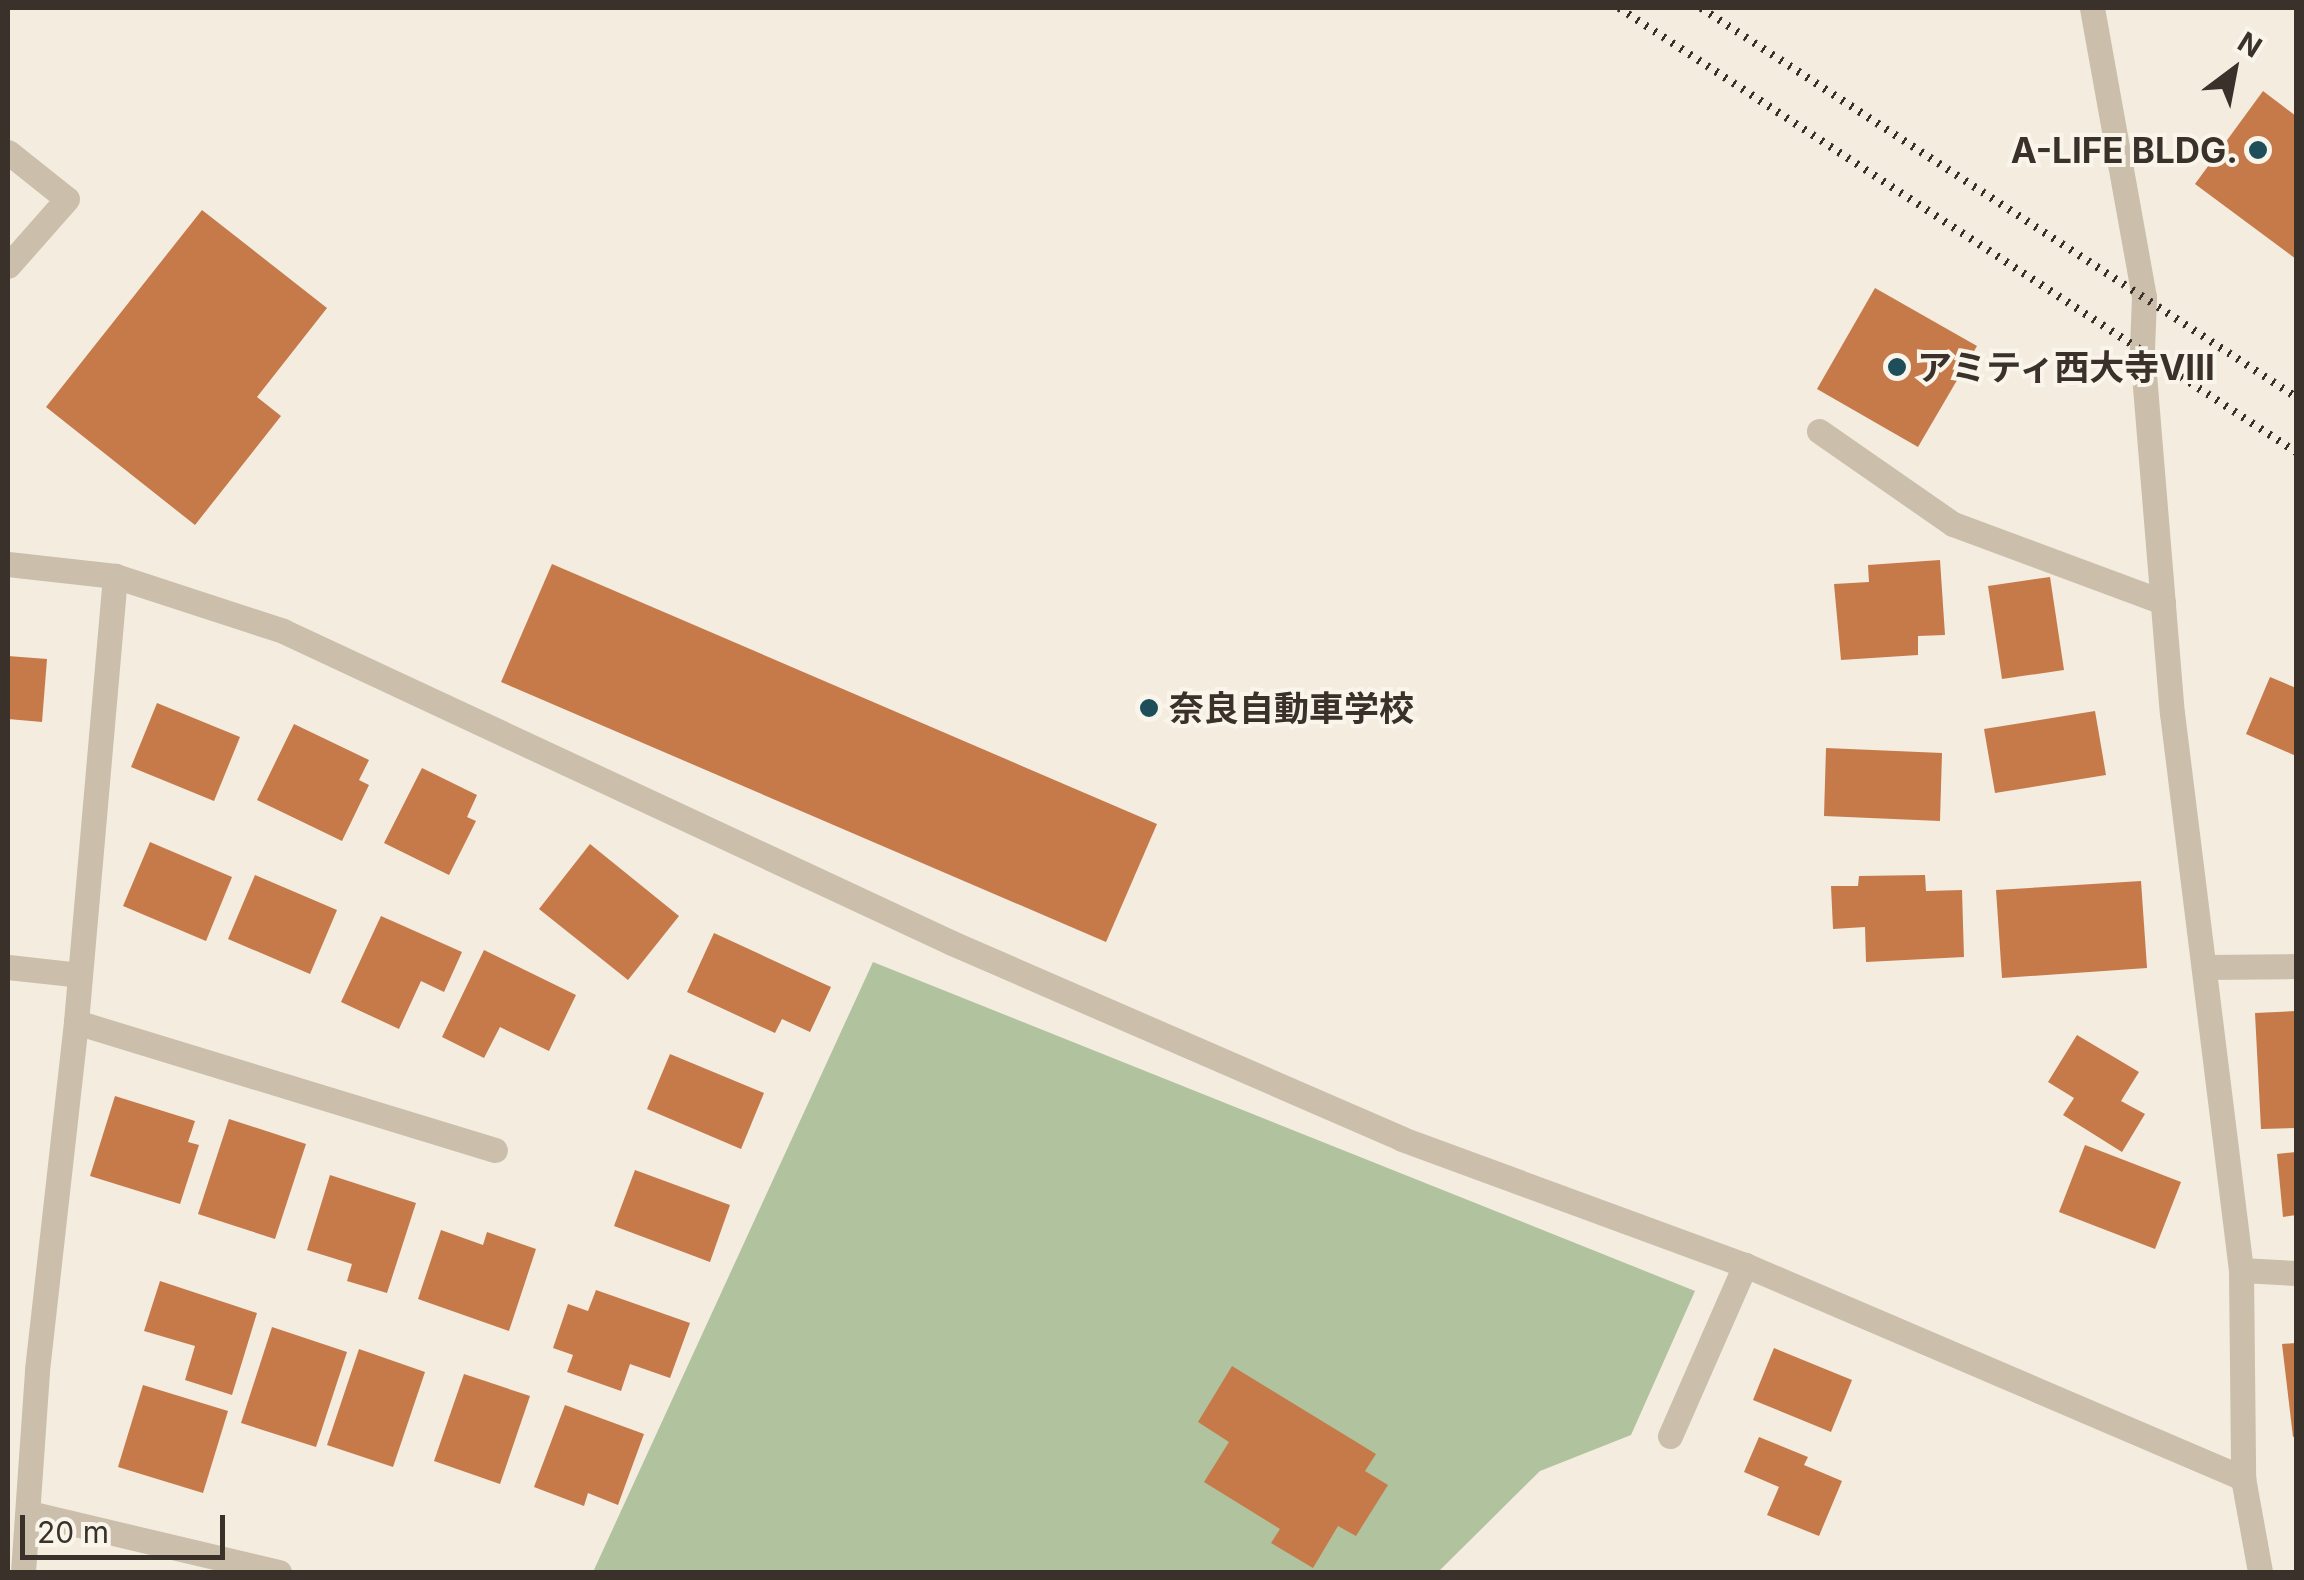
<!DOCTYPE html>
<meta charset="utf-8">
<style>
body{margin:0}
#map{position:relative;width:2304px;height:1580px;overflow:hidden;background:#f3ecdf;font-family:Inter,"Noto Sans JP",sans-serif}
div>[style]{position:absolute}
.green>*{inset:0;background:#b1c29e}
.building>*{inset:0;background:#c67a4a}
.service>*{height:25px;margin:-12.5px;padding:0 12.5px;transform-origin:12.5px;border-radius:12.5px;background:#cbbeaa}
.minor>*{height:25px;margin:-12.5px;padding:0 12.5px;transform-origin:12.5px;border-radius:12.5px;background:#cbbeaa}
.rail>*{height:8px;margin-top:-4px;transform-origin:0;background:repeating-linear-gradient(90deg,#39312a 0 2.5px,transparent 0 10.5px)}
.dots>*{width:28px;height:28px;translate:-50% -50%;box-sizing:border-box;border:5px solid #faf5eb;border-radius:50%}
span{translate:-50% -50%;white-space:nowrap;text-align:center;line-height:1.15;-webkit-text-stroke:8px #faf5eb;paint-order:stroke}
.poi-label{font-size:35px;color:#39312a;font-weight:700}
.right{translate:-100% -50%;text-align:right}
.left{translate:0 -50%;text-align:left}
.frame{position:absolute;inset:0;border:10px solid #39312a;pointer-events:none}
.north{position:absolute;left:2184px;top:20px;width:100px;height:100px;-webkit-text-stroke:8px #faf5eb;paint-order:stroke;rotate:32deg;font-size:28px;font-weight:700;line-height:40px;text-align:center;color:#39312a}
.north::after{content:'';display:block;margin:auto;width:35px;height:45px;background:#39312a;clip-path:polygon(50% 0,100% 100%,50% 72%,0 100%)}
.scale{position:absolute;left:20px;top:1515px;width:205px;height:45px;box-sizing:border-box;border:5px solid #39312a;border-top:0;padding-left:12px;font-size:30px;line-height:35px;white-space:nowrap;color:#39312a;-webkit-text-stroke:8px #faf5eb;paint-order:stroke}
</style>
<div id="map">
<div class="green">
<div style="clip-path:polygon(873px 962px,1695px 1291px,1631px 1435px,1540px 1471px,1438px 1572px,593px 1572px)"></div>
</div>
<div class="building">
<div style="clip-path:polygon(2263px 91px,2296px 116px,2296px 259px,2195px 184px)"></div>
<div style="clip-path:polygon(202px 210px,327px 308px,257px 397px,281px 416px,195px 525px,46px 407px)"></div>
<div style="clip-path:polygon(1875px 288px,1977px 346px,1918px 447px,1817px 389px)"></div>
<div style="clip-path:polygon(1940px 560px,1945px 635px,1918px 636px,1918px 655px,1841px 660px,1834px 584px,1869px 582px,1868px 565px)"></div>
<div style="clip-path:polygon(552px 564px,1157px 824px,1106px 942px,501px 682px)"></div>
<div style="clip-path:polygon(2050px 577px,2064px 670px,2002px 679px,1988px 586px)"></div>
<div style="clip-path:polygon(8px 656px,47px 659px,42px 722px,8px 719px)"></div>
<div style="clip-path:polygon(2270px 677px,2296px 688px,2296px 756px,2246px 734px)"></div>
<div style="clip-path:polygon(157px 703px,240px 737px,214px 801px,131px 767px)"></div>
<div style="clip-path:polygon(2095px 711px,2106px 775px,1995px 793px,1984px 729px)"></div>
<div style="clip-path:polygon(294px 724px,369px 760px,359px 780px,369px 785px,342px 841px,257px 800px)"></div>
<div style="clip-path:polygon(1826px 748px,1942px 753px,1940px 821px,1824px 816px)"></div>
<div style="clip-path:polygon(422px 768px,477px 795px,467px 817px,476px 821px,449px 875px,384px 843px)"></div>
<div style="clip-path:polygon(150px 842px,232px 877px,206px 941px,123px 906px)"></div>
<div style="clip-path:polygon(590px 844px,679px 916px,628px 980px,539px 909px)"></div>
<div style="clip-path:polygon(255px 875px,337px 910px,310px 974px,228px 939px)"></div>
<div style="clip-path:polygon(1925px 875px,1926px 891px,1962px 890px,1964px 957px,1866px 962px,1865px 927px,1833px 929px,1831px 886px,1858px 886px,1859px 876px)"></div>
<div style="clip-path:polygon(2141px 881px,2147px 968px,2002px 978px,1996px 890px)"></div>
<div style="clip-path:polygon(381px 916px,462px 952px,444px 992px,421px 981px,399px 1029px,341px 1002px)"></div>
<div style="clip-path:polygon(714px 933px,831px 987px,810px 1032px,782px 1019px,775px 1033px,687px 992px)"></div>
<div style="clip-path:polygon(484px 950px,576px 995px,549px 1051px,500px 1027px,484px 1058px,442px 1037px)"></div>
<div style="clip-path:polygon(2296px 1011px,2296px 1128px,2261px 1129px,2255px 1013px)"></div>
<div style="clip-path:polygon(2077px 1035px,2139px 1072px,2121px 1101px,2145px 1114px,2122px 1152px,2063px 1115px,2074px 1098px,2048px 1082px)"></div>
<div style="clip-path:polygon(670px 1054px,764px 1093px,741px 1149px,647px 1109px)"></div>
<div style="clip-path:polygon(115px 1096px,195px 1121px,188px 1142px,199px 1145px,180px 1204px,90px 1176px)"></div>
<div style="clip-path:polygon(229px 1119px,306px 1144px,275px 1239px,198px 1214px)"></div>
<div style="clip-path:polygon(2085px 1145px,2181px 1182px,2155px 1249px,2059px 1212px)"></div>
<div style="clip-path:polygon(2296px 1152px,2296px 1215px,2283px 1217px,2277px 1154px)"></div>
<div style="clip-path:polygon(635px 1170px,730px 1205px,710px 1262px,614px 1226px)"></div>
<div style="clip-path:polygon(330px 1175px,416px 1203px,387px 1293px,347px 1281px,352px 1264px,307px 1250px)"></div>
<div style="clip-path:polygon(441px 1230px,483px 1245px,487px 1232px,536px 1249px,509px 1331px,418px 1299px)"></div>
<div style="clip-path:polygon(160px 1281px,257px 1313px,232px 1395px,185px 1380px,195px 1346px,144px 1331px)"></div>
<div style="clip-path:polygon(596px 1290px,690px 1323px,670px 1378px,630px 1364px,621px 1391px,567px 1372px,573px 1355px,553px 1348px,568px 1304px,588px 1311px)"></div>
<div style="clip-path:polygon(272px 1327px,347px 1352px,316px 1447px,241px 1423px)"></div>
<div style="clip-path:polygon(2296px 1343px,2296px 1436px,2293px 1437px,2282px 1344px)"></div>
<div style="clip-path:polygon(1774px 1348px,1852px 1380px,1831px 1432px,1753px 1400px)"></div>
<div style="clip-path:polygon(359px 1349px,425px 1372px,393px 1467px,327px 1445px)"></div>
<div style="clip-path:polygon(1232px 1366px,1376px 1454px,1365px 1471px,1388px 1485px,1356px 1536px,1338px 1526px,1313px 1568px,1271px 1543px,1280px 1529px,1204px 1482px,1229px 1442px,1198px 1422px)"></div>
<div style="clip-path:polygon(464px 1374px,530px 1396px,500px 1484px,434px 1461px)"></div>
<div style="clip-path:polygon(143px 1385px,228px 1411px,203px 1493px,118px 1467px)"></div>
<div style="clip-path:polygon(565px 1405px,644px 1434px,618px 1505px,588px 1493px,584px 1506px,534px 1487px)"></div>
<div style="clip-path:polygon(1759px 1437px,1808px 1457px,1804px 1465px,1842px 1481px,1819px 1536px,1767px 1515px,1779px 1487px,1744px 1472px)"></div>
</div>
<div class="service">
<div style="left:8px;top:152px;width:75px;rotate:38.5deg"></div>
<div style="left:67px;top:199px;width:89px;rotate:131.4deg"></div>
<div style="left:1819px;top:431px;width:163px;rotate:34.8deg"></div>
<div style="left:1953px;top:524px;width:224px;rotate:20.4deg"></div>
<div style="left:8px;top:967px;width:72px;rotate:6.3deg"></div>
<div style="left:2206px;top:967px;width:90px;rotate:-0.6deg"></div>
<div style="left:2241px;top:1270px;width:55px;rotate:3.1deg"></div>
<div style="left:1670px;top:1436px;width:187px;rotate:-66.3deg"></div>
</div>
<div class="minor">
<div style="left:2092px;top:8px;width:294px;rotate:79.8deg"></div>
<div style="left:2144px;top:297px;width:53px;rotate:92.2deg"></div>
<div style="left:2142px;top:350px;width:364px;rotate:85.3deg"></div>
<div style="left:2172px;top:713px;width:561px;rotate:82.94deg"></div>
<div style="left:2241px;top:1270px;width:208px;rotate:89.4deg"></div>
<div style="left:2243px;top:1478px;width:96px;rotate:79.7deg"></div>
<div style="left:8px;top:564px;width:108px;rotate:6.4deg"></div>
<div style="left:115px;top:576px;width:177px;rotate:18.1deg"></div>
<div style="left:283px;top:631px;width:738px;rotate:25deg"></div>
<div style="left:952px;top:943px;width:491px;rotate:23.5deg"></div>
<div style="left:1402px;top:1139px;width:365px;rotate:20.2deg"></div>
<div style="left:1745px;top:1265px;width:542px;rotate:23.16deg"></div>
<div style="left:76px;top:1022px;width:438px;rotate:17deg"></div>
<div style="left:29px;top:1513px;width:257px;rotate:13.3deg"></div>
<div style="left:23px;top:1572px;width:202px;rotate:-86deg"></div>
<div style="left:37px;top:1370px;width:350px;rotate:-83.6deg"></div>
<div style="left:76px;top:1022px;width:448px;rotate:-85deg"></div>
</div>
<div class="rail">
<div style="left:1619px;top:8px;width:810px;rotate:33.26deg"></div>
<div style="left:1701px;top:8px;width:711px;rotate:33.18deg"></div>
</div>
<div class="dots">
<div style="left:2258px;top:150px;background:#1f4e5b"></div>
<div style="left:1897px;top:367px;background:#1f4e5b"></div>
<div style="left:1149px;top:708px;background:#1f4e5b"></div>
</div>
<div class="poi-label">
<span class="right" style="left:2238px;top:150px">A-LIFE BLDG.</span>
<span class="left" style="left:1917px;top:367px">アミティ西大寺VIII</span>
<span class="left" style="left:1169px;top:708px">奈良自動車学校</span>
</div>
<div class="frame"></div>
<div class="north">N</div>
<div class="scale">20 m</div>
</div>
